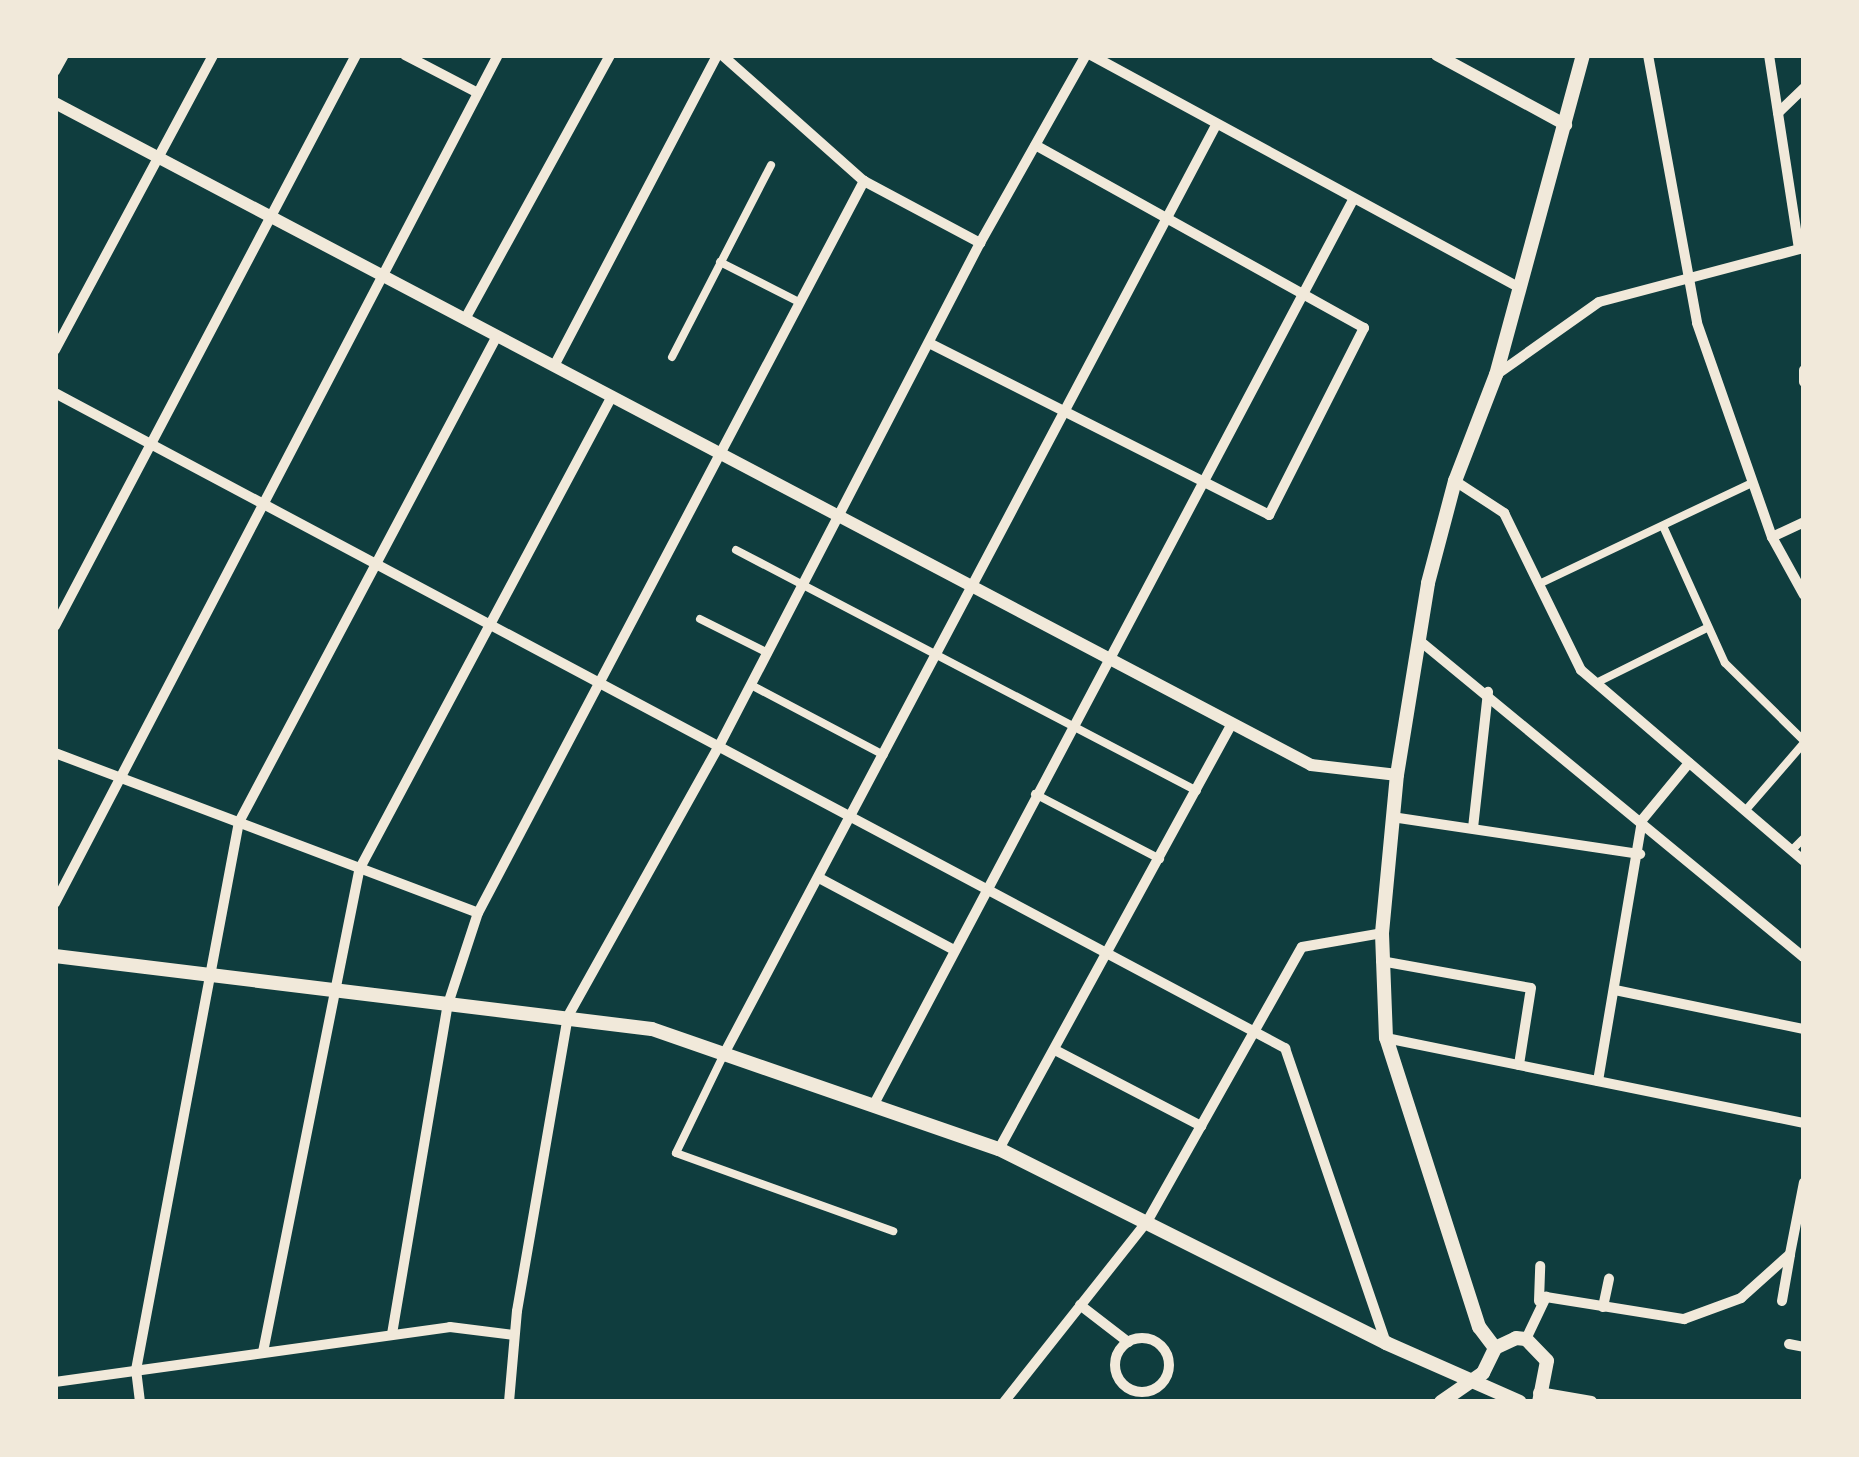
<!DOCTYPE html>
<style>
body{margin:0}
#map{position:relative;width:1859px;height:1457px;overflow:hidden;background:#0f3d3e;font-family:"Public Sans",sans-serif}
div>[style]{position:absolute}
.pedestrian>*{height:8px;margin:-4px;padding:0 4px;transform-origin:4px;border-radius:4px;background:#f1e9da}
.minor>*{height:10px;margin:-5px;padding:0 5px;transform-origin:5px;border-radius:5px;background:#f1e9da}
.minor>.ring{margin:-5px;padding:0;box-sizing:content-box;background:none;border:10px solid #f1e9da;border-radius:50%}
.tertiary>*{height:12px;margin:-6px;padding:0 6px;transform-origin:6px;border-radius:6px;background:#f1e9da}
.secondary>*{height:14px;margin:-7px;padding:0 7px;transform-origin:7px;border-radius:7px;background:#f1e9da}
span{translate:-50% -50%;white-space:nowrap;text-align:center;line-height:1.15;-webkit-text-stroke:10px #f1e9da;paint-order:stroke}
.frame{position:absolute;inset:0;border:58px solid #f1e9da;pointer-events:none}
</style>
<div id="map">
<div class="pedestrian">
<div style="left:720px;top:262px;width:89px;rotate:26.9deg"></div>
<div style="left:672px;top:357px;width:216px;rotate:-62.7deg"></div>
<div style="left:1663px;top:526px;width:150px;rotate:65.7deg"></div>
<div style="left:1725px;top:663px;width:111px;rotate:44.6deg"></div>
<div style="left:736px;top:550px;width:520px;rotate:27.6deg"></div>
<div style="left:1539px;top:584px;width:236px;rotate:-25.4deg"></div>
<div style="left:700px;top:619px;width:76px;rotate:26.6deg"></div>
<div style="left:1596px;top:683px;width:124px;rotate:-26.4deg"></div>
<div style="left:751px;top:685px;width:150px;rotate:27.8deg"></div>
<div style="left:1035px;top:794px;width:141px;rotate:27.5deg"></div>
<div style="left:1745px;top:811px;width:90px;rotate:-49.1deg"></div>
<div style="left:1792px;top:850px;width:17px;rotate:-45deg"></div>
<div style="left:724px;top:1054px;width:110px;rotate:115.9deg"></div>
<div style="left:676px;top:1153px;width:231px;rotate:19.8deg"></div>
</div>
<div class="minor">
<div style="left:405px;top:55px;width:82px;rotate:27.5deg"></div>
<div style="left:722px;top:55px;width:190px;rotate:41.6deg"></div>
<div style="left:864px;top:181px;width:132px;rotate:28.1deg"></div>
<div style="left:1091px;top:55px;width:489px;rotate:28.5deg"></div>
<div style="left:1648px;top:55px;width:272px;rotate:79.6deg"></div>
<div style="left:1697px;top:323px;width:227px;rotate:70.7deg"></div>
<div style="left:1772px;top:537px;width:66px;rotate:61.1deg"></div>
<div style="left:1769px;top:55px;width:196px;rotate:81.2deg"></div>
<div style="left:55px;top:71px;width:18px;rotate:-61deg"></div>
<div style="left:1778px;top:113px;width:36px;rotate:-44deg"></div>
<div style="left:465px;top:319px;width:301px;rotate:-61.2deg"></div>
<div style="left:931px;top:344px;width:379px;rotate:26.8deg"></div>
<div style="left:1269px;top:515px;width:210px;rotate:-63.1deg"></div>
<div style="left:1364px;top:328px;width:376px;rotate:-150.9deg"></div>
<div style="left:55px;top:350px;width:335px;rotate:-61.8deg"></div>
<div style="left:554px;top:366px;width:351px;rotate:-62.3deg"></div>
<div style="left:1804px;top:370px;width:12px;rotate:90deg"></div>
<div style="left:1496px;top:375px;width:126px;rotate:-35.3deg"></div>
<div style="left:1599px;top:302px;width:212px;rotate:-14.8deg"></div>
<div style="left:55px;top:393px;width:1394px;rotate:28.04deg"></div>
<div style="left:1285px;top:1048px;width:312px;rotate:71.1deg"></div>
<div style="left:1455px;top:481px;width:59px;rotate:33.1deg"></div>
<div style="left:1504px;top:513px;width:175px;rotate:63.9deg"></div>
<div style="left:1581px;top:670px;width:294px;rotate:40.6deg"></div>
<div style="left:1772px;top:537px;width:35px;rotate:-25deg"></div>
<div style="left:55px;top:626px;width:645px;rotate:-62.2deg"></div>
<div style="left:1420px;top:641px;width:497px;rotate:39.5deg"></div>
<div style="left:55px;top:753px;width:452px;rotate:20.7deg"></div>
<div style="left:1392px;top:817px;width:251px;rotate:8.5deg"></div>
<div style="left:1473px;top:828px;width:137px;rotate:-83.7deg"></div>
<div style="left:821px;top:879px;width:149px;rotate:28.1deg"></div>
<div style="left:55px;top:903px;width:957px;rotate:-62.42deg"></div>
<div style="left:1381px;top:961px;width:152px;rotate:10.2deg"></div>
<div style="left:1531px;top:988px;width:78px;rotate:98.9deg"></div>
<div style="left:1615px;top:990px;width:193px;rotate:11.7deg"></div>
<div style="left:1386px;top:1038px;width:427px;rotate:11.5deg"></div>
<div style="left:1055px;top:1050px;width:165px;rotate:27.5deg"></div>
<div style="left:724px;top:1054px;width:1049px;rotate:-62.09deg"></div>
<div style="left:1598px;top:1081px;width:265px;rotate:-80.4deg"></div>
<div style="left:1642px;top:820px;width:74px;rotate:-50.5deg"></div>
<div style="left:873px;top:1106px;width:1025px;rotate:-62.09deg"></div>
<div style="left:999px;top:1149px;width:485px;rotate:-61.3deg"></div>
<div style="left:1539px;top:1301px;width:35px;rotate:-88deg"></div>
<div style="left:1782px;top:1301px;width:47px;rotate:-80.1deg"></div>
<div style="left:1080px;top:1305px;width:61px;rotate:37.6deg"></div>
<div style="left:1603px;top:1307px;width:29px;rotate:-78deg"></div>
<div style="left:392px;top:1334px;width:335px;rotate:-80.4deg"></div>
<div style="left:448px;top:1004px;width:96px;rotate:-71.8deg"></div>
<div style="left:478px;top:913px;width:828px;rotate:-62.2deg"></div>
<div class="ring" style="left:1115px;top:1338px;width:44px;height:44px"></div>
<div style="left:1526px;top:1339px;width:47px;rotate:-64.5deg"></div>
<div style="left:1546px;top:1297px;width:140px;rotate:9.1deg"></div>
<div style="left:1684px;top:1319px;width:61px;rotate:-20.2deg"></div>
<div style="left:1741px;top:1298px;width:66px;rotate:-41.9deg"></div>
<div style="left:1790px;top:1254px;width:73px;rotate:-79deg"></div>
<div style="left:1789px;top:1344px;width:15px;rotate:11deg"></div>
<div style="left:263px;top:1352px;width:494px;rotate:-78.7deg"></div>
<div style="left:360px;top:868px;width:535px;rotate:-61.9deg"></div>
<div style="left:55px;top:1382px;width:399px;rotate:-7.9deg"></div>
<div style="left:450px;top:1327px;width:64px;rotate:7.2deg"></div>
<div style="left:140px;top:1402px;width:32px;rotate:-97deg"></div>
<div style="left:136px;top:1370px;width:558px;rotate:-79.36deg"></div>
<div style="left:239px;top:822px;width:550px;rotate:-62.04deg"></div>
<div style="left:509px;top:1402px;width:91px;rotate:-85deg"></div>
<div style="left:517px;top:1311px;width:299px;rotate:-80.2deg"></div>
<div style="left:568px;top:1016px;width:309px;rotate:-60.8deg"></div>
<div style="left:719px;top:746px;width:567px;rotate:-62.58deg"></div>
<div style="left:980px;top:243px;width:216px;rotate:-60.6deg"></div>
<div style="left:1004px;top:1402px;width:232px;rotate:-51.6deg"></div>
<div style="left:1148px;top:1220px;width:313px;rotate:-60.6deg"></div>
<div style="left:1302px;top:947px;width:81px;rotate:-9.9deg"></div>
</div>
<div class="tertiary">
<div style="left:1437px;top:55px;width:147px;rotate:28.5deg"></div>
<div style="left:55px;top:103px;width:1420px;rotate:27.79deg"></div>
<div style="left:1311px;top:765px;width:87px;rotate:6.6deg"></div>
<div style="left:1539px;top:1393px;width:53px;rotate:9.8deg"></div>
</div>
<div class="secondary">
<div style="left:55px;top:956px;width:601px;rotate:6.97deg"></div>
<div style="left:652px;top:1029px;width:367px;rotate:19.1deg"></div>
<div style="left:999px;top:1149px;width:433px;rotate:26.6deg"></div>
<div style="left:1386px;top:1343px;width:146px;rotate:23.8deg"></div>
<div style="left:1495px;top:1348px;width:26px;rotate:-127deg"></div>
<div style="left:1479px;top:1327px;width:304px;rotate:-107.8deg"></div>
<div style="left:1386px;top:1038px;width:105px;rotate:-92.2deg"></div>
<div style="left:1382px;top:933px;width:159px;rotate:-84.6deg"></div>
<div style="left:1397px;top:775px;width:194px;rotate:-80.8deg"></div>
<div style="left:1428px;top:583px;width:106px;rotate:-75.2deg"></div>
<div style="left:1455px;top:481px;width:114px;rotate:-68.9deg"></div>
<div style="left:1496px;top:375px;width:332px;rotate:-74.8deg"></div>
<div style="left:1441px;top:1402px;width:51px;rotate:-34.6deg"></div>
<div style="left:1483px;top:1373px;width:28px;rotate:-64deg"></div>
<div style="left:1495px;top:1348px;width:23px;rotate:-25deg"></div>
<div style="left:1516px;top:1338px;width:10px;rotate:6deg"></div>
<div style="left:1526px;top:1339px;width:30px;rotate:46deg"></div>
<div style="left:1547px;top:1361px;width:42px;rotate:101deg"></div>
</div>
<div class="frame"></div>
</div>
